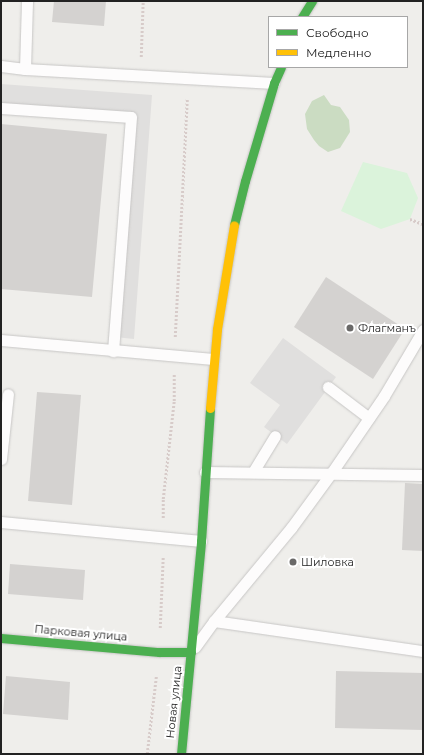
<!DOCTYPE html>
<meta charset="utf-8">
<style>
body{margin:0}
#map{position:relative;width:424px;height:755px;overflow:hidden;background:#efeeeb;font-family:Montserrat,sans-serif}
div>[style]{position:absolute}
.forest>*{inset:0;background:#cbdcc2}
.park>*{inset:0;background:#dbf3db}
.parking>*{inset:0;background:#e0dfde}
.building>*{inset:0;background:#d4d2d0}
.path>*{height:2.5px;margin-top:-1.25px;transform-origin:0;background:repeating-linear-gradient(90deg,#d7cbc9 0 2px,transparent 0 4px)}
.roads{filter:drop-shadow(0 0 1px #c7c6c5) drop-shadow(0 0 1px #c7c6c5)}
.lane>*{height:11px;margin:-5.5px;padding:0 5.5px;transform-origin:5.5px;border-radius:5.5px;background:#fdfcfc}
.fast>*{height:9px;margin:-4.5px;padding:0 4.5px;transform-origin:4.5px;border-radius:4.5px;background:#4caf50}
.slow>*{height:9px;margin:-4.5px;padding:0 4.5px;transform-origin:4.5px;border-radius:4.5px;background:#ffc107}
.dots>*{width:11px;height:11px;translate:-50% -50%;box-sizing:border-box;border:2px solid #fff;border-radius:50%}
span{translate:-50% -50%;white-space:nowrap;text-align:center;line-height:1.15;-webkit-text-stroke:4px #fff;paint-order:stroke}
.poi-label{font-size:11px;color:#222}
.left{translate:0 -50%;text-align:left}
.street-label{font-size:11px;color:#222}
.frame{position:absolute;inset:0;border:2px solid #222;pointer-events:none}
.legend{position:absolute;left:268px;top:16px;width:140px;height:52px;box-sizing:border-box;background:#fff;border:1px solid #a7a7a7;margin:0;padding:5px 7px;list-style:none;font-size:12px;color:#222}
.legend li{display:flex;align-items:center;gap:8px;height:20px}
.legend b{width:20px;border:1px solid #a7a7a7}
</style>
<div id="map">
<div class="forest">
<div style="clip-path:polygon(324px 95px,331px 105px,340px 107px,349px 120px,350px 132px,340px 148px,328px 152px,319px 146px,314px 140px,307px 129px,305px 114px,312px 101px)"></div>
</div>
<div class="park">
<div style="clip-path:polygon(363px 162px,407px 173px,418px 198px,410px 219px,381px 229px,341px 211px)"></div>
</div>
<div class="parking">
<div style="clip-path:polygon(1px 84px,152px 95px,134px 339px,115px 337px,131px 118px,1px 108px)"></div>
<div style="clip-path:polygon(283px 338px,336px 377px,287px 444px,264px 427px,280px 405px,250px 383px)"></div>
</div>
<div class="building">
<div style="clip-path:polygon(54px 1px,106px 1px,104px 26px,52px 22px)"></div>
<div style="clip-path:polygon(1px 124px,107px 134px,92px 297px,1px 289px)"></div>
<div style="clip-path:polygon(326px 277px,405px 329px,373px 379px,294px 327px)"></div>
<div style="clip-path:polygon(37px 392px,81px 395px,72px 505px,28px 501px)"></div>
<div style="clip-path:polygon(405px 483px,423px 484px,423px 551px,402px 550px)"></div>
<div style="clip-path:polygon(10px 564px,85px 570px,83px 600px,8px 594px)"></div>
<div style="clip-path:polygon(336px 671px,423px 673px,423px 730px,335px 728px)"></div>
<div style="clip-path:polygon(6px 676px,70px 682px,68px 720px,3px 714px)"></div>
</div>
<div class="path">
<div style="left:141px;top:57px;width:56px;rotate:-88deg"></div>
<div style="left:410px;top:219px;width:14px;rotate:21deg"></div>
<div style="left:175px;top:337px;width:239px;rotate:-87.1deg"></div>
<div style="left:163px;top:518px;width:19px;rotate:-90deg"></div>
<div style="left:163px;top:499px;width:99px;rotate:-83.6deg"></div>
<div style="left:174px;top:401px;width:27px;rotate:-90deg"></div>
<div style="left:160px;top:628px;width:71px;rotate:-87.6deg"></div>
<div style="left:147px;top:754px;width:78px;rotate:-83.3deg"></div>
</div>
<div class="roads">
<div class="lane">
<div style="left:1px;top:66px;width:24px;rotate:7deg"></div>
<div style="left:25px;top:69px;width:249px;rotate:3.2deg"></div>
<div style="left:25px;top:69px;width:68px;rotate:-88.3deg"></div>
<div style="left:1px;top:108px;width:130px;rotate:4deg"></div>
<div style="left:131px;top:117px;width:235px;rotate:94.4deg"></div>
<div style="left:1px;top:340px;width:213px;rotate:5.1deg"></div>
<div style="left:328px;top:387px;width:51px;rotate:37.1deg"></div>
<div style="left:1px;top:459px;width:65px;rotate:-83.9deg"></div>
<div style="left:205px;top:472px;width:218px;rotate:0.8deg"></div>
<div style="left:253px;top:472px;width:42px;rotate:-58.6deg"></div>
<div style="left:1px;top:522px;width:201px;rotate:5.4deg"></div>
<div style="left:214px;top:621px;width:211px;rotate:8.2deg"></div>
<div style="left:195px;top:647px;width:32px;rotate:-54deg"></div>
<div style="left:214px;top:621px;width:121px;rotate:-50.4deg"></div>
<div style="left:291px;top:528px;width:69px;rotate:-53.8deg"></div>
<div style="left:332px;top:472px;width:92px;rotate:-55.6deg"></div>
<div style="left:384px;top:396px;width:77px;rotate:-59.4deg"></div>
</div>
<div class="fast">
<div style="left:302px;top:17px;width:19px;rotate:-58deg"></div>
<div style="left:234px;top:225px;width:45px;rotate:-76deg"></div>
<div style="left:245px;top:181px;width:102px;rotate:-73.5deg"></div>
<div style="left:274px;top:83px;width:17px;rotate:-66deg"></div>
<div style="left:1px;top:638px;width:159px;rotate:5.1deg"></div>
<div style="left:159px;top:652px;width:32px"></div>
<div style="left:181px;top:754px;width:214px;rotate:-84.6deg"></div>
<div style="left:201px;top:541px;width:133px;rotate:-86.1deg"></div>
</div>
<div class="slow">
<div style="left:210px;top:408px;width:79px;rotate:-84.9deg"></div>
<div style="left:217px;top:329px;width:105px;rotate:-80.7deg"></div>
</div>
</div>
<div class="dots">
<div style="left:350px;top:328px;background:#6a6968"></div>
<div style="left:293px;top:562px;background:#6a6968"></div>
</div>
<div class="poi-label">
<span class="left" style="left:358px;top:328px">Флагманъ</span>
<span class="left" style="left:301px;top:562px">Шиловка</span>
</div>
<div class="street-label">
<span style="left:81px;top:633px;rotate:5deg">Парковая улица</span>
<span style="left:174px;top:702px;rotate:-84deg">Новая улица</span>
</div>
<div class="frame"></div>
<ul class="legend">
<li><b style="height:5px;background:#4caf50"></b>Свободно</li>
<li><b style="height:5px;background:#ffc107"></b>Медленно</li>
</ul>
</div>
